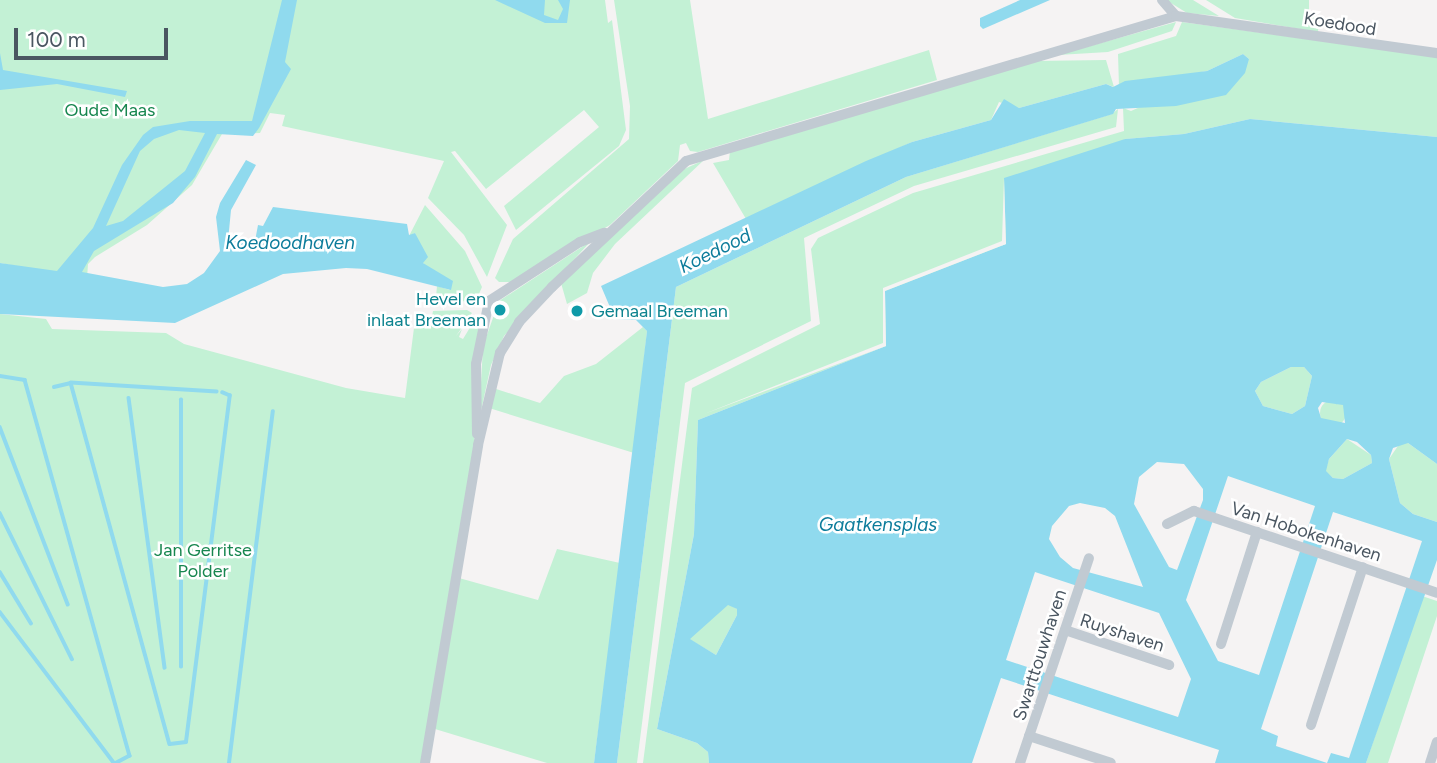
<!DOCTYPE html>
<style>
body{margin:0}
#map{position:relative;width:1437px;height:763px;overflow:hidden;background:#f5f3f3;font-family:Figtree,sans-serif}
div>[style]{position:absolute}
.green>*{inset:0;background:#c3f1d5}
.round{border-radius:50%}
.water>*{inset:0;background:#90daee}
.pier>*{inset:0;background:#f5f3f3}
.stream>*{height:3.5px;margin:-1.75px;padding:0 1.75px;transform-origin:1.75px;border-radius:1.75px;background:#90daee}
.minor>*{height:10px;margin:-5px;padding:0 5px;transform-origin:5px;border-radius:5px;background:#c1cad2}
.dots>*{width:19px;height:19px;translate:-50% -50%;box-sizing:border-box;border:4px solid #fff;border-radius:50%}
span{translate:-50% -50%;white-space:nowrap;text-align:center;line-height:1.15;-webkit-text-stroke:5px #fff;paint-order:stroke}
.street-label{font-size:18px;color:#4a5661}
.park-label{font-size:18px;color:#17864f}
.culture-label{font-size:18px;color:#0d838f}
.right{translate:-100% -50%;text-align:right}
.left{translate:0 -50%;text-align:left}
.water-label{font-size:19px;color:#0c7c9b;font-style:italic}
.scale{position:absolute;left:14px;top:28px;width:154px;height:32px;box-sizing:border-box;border:4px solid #4a5661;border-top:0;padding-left:9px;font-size:21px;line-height:24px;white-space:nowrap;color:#4a5661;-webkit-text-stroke:5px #fff;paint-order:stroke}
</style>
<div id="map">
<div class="green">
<div style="clip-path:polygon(0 0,605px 0,608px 23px,612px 20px,626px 130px,619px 146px,516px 230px,504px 206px,599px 127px,584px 110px,486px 189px,455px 151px,451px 152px,507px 225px,487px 277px,464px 235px,428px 198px,444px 161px,282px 126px,285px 115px,270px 113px,260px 133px,222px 134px,192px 185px,147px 225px,95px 257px,88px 264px,87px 279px,0 263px)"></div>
<div style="clip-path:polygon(614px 0,690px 0,708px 119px,929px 50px,937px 80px,698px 152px,690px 151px,686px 143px,680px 145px,678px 161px,610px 225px,512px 282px,499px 282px,495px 278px,513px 239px,629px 139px,630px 106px)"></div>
<div style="clip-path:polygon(1166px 0,1193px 0,1219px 16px,1187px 13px)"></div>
<div style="clip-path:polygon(1206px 0,1309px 0,1309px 12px,1319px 19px,1318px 32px,1235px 18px)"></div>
<div style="clip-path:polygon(1176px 22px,1172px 31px,1108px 52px,1058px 55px)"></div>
<div style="clip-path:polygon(1182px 22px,1437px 57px,1437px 137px,1250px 119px,1184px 134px,1125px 139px,886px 346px,698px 420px,694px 534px,657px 729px,697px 743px,708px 752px,709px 763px,643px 763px,692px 388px,820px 324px,811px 249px,818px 238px,913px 193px,1124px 131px,1123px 108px,1131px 111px,1249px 59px,1243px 54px,1207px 71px,1119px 87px,1118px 54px,1176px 36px)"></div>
<div style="clip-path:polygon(1106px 60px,1114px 87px,1106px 84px,1019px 108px,999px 102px,991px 120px,912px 142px,746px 219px,713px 163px,729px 160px,730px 151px,1034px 61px)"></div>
<div style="clip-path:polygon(1118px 109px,1116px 127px,914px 186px,804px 238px,811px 321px,685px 383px,637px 763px,617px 763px,676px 287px,906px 177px,1112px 114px)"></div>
<div style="clip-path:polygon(704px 160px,615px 244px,593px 273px,587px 293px,567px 304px,561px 283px,680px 171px)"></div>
<div style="clip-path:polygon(425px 205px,465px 251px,482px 287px,475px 303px,436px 297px,437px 286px,450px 290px,423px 263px,415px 233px,409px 236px)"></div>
<div style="clip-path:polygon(591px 241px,504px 336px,491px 365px,479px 420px,483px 346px,499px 301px)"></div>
<div style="clip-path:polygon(467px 310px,472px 313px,456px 336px,462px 329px,459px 337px,463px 339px,477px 316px,481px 326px,474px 445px,421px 763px,0 763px,0 314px,46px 319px,52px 329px,166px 333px,184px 344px,346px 388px,405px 398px,415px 320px,431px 322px,433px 311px)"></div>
<div style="clip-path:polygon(643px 327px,647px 331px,634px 453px,489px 408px,493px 388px,540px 403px,564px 376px,596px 364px)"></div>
<div style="clip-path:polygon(1291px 367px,1304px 367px,1312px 376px,1305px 406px,1292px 414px,1263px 406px,1255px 391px,1261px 382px)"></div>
<div class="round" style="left:1320px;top:400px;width:26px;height:26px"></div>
<div style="clip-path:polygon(1347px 439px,1371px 455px,1372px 463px,1343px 479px,1333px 478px,1325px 471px,1329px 459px)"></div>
<div style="clip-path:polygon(1400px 443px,1408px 443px,1437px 464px,1437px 522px,1413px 514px,1400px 503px,1389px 459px)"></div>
<div style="clip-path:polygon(557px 549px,620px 563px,594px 763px,547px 763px,435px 729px,459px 578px,538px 600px)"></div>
<div style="clip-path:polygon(1422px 596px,1437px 601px,1437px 616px,1388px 763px,1366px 763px)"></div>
<div style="clip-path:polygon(728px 604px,737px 609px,737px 615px,716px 655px,689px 639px)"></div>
</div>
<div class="water">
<div style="clip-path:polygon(evenodd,282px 0,297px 0,285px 62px,291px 69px,259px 128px,253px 136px,217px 134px,195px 177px,173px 203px,94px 251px,82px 272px,163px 287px,187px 284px,204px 273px,220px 251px,216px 217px,220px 203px,246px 160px,256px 165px,231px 210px,228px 241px,255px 241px,258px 225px,263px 226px,273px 207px,407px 224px,409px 235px,415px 233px,428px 257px,423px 263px,453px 281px,451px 290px,367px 269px,346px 268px,283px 274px,175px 323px,0 314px,0 263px,57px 271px,93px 228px,122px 165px,143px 135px,153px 127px,190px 121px,252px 121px,282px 0,179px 130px,205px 133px,185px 171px,123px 221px,106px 226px,140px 151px,154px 139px,179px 130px)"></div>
<div style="clip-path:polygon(495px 0,545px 0,544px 15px,558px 20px,563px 9px,558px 0,570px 0,567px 23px,545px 23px)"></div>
<div style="clip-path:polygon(1020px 0,1050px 0,983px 29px,980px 26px,980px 18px)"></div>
<div style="clip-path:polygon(0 53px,3px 70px,127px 91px,125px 97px,57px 84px,0 90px)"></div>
<div style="clip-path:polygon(1243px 54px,1249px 59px,1245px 73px,1226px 95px,1176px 106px,1116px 109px,1113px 114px,906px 177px,676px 287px,617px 763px,594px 763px,647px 331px,636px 320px,615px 319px,601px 286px,866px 161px,912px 142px,991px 120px,1004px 99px,1019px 108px,1106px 84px,1113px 87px,1125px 81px,1207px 71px)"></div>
<div style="clip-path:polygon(evenodd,1250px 119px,1437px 137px,1437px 464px,1408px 443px,1393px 448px,1389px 459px,1400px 503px,1413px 514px,1437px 522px,1437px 560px,1366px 763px,1215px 763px,1219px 750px,1001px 678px,972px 763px,709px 763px,708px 752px,697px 743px,657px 729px,694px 534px,698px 420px,886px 346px,885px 291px,1006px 244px,1004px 178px,1125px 139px,1184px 134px,1250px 119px,1291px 367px,1304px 367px,1312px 376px,1305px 406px,1292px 414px,1263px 406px,1255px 391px,1261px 382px,1291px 367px,1250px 119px,1322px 402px,1343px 405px,1345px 423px,1321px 418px,1318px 408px,1322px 402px,1250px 119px,1347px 439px,1357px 442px,1371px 455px,1372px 463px,1343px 479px,1333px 478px,1326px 471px,1329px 459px,1347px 439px,1250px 119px,1157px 462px,1184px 464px,1203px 489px,1203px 500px,1177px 570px,1169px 567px,1134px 504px,1139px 477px,1157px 462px,1250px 119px,1228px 476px,1315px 506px,1259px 675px,1218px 661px,1186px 600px,1228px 476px,1250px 119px,1080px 503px,1105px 508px,1115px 516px,1143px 587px,1073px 568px,1060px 557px,1049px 539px,1052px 526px,1069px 506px,1080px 503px,1250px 119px,1333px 512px,1422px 541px,1349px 758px,1331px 753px,1327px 763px,1276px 746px,1278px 736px,1261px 729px,1333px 512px,1250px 119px,1035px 572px,1159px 613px,1191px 679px,1178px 717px,1006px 660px,1035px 572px,1250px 119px,728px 605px,737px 609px,737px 615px,716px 655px,690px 639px,728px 605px)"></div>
</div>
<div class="pier">
<div style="clip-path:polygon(1004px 178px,1006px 244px,885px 291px,886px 346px,704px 414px,883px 343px,883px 288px,1002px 241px)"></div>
</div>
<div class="stream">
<div style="left:0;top:376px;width:25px;rotate:9deg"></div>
<div style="left:25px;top:380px;width:390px;rotate:74.4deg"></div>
<div style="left:130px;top:756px;width:15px;rotate:152deg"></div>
<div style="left:54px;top:387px;width:17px;rotate:-13deg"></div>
<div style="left:217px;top:392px;width:146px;rotate:-176.5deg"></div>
<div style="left:71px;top:383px;width:374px;rotate:74.7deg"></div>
<div style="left:170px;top:744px;width:16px;rotate:-7deg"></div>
<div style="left:186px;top:742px;width:349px;rotate:-82.8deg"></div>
<div style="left:230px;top:396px;width:8px;rotate:-157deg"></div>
<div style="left:129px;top:398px;width:272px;rotate:82.4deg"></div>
<div style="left:0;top:427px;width:190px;rotate:69deg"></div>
<div style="left:0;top:513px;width:163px;rotate:63.7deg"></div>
<div style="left:0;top:572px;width:60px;rotate:58.7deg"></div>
<div style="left:0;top:612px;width:189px;rotate:52.9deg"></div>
<div style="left:181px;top:667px;width:267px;rotate:-90deg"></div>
<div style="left:229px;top:763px;width:354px;rotate:-82.9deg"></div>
</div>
<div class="minor">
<div style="left:1162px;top:0;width:21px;rotate:49deg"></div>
<div style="left:477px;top:434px;width:70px;rotate:-90.8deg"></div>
<div style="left:476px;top:364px;width:64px;rotate:-78.3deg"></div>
<div style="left:489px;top:301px;width:108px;rotate:-33deg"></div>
<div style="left:580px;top:242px;width:26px;rotate:-21deg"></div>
<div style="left:1167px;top:524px;width:30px;rotate:-26deg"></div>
<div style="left:1194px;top:511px;width:256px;rotate:18.6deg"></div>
<div style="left:1065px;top:630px;width:110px;rotate:18.6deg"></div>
<div style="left:1221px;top:644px;width:118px;rotate:-72.2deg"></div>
<div style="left:1311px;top:725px;width:166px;rotate:-71.8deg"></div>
<div style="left:1029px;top:736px;width:86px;rotate:18.2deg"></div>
<div style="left:425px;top:763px;width:322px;rotate:-80.5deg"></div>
<div style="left:478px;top:445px;width:95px;rotate:-76.6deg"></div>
<div style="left:500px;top:353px;width:36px;rotate:-58deg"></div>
<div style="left:519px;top:322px;width:48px;rotate:-46.7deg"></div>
<div style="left:552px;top:287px;width:184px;rotate:-43.2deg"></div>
<div style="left:686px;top:161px;width:511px;rotate:-16.48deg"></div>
<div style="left:1176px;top:16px;width:264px;rotate:8.1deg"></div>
<div style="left:1020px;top:763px;width:216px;rotate:-71.4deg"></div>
<div style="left:1430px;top:763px;width:22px;rotate:-72deg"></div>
</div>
<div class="dots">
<div style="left:500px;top:310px;background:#0f9aa8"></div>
<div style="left:577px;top:311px;background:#0f9aa8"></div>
</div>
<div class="street-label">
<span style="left:1340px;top:24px;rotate:9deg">Koedood</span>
<span style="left:1306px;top:532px;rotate:18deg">Van Hobokenhaven</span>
<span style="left:1122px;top:633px;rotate:18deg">Ruyshaven</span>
<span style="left:1040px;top:655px;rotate:-72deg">Swarttouwhaven</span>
</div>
<div class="park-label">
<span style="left:110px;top:110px">Oude Maas</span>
<span style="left:203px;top:561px">Jan Gerritse<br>Polder</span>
</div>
<div class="culture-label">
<span class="right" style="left:486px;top:310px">Hevel en<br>inlaat Breeman</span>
<span class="left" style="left:591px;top:311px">Gemaal Breeman</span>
</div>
<div class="water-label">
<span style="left:290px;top:243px">Koedoodhaven</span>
<span style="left:715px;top:251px;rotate:-26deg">Koedood</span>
<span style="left:878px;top:525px">Gaatkensplas</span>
</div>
<div class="scale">100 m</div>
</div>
